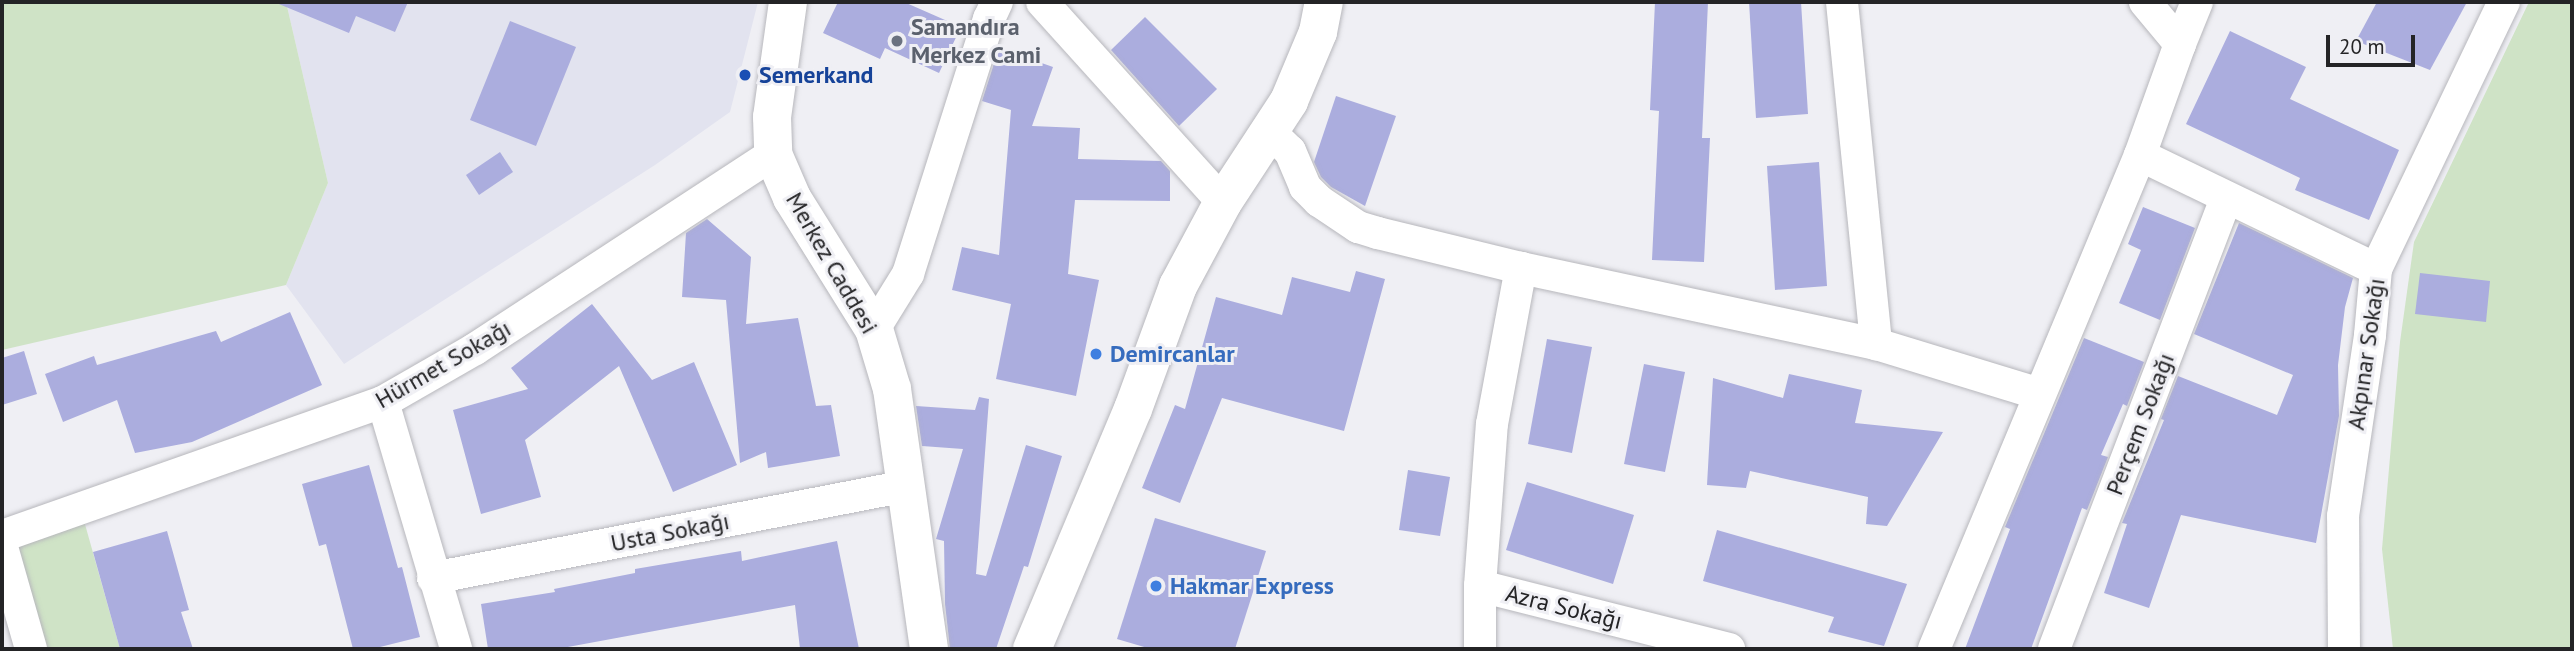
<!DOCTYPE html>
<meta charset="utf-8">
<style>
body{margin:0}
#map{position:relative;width:2574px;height:651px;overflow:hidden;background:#efeff4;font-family:"PT Sans",sans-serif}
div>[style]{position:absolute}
.built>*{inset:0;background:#e2e3ef}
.green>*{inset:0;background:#cfe3c6}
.building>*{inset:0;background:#abadde}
.roads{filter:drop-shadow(0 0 2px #b7b7bc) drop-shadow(0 0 2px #b7b7bc)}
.minor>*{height:32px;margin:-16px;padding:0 16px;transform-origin:16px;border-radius:16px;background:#fff}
.major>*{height:38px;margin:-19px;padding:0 19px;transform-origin:19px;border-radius:19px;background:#fff}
.dots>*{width:19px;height:19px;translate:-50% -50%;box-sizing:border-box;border:4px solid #efeff4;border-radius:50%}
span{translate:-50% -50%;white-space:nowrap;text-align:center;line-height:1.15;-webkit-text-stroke:6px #efeff4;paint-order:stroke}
.worship-label{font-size:24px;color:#5b616d;font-weight:700}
.left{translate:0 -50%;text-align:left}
.transit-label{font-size:24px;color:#164399;font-weight:700}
.street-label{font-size:24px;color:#242426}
.shop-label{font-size:24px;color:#366cbe;font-weight:700}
.frame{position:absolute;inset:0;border:4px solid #242426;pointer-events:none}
.scale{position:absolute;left:2326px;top:35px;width:89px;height:32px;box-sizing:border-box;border:4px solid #242426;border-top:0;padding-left:9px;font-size:21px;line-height:24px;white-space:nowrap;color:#242426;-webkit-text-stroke:5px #efeff4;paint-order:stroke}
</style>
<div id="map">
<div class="built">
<div style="clip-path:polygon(286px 2px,758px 2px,730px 112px,655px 165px,344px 364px,286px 285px,328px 183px)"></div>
</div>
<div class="green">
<div style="clip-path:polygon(2px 2px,286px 2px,328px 183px,286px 285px,2px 350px)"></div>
<div style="clip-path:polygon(2529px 2px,2572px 2px,2572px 649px,2393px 649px,2382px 549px,2400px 342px,2414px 242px)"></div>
<div style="clip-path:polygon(81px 510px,120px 649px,19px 649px,2px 539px)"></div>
</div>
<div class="building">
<div style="clip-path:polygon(274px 2px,408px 2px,395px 32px,356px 16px,349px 33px)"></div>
<div style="clip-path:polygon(838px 2px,904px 2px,961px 27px,939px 73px,885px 48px,880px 59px,823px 33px)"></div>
<div style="clip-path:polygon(1655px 2px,1708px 2px,1702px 138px,1710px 138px,1704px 262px,1652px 260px,1659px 111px,1650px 110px)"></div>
<div style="clip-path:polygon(1749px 2px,1801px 2px,1808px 114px,1756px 118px)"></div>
<div style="clip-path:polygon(2377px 2px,2467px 2px,2430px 70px,2356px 41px)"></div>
<div style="clip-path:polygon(1145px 17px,1217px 89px,1179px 126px,1111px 50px)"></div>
<div style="clip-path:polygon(510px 21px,576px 47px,536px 146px,470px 120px)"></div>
<div style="clip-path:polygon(2230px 31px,2306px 67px,2290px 99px,2399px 150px,2369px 220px,2295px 190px,2300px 178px,2186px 124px)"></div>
<div style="clip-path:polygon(999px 48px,1053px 67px,1032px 126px,1080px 128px,1078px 159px,1161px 161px,1170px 171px,1170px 201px,1075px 200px,1068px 274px,1099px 280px,1076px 396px,996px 379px,1011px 304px,952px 290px,962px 247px,999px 255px,1011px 110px,982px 101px)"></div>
<div style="clip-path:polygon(1336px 96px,1396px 116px,1365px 206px,1331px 187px,1321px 177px,1314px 162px)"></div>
<div style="clip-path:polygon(500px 152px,513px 172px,479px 195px,466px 175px)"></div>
<div style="clip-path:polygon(1819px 162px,1827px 286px,1775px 290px,1767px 166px)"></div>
<div style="clip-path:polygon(2143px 207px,2195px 228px,2160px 320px,2119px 303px,2141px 250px,2128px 244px)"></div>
<div style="clip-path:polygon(707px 219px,751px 257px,746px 324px,798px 318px,816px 406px,831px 405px,840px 456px,768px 468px,766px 452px,740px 463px,726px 300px,682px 297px,686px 233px)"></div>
<div style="clip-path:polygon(2239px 223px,2353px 278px,2345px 307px,2338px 365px,2339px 416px,2316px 543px,2181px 515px,2149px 608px,2104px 593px,2127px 524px,2122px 523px,2164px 420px,2161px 419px,2178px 376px,2277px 415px,2293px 375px,2194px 334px)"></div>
<div style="clip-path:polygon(1356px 271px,1385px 279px,1344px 431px,1222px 398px,1180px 503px,1142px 488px,1175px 405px,1185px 409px,1216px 297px,1282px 315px,1292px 277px,1350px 292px)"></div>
<div style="clip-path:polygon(2420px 273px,2490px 281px,2486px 322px,2415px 314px)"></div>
<div style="clip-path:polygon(592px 304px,652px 380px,694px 362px,737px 465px,673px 492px,619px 366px,525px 440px,541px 497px,481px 514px,453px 410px,528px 389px,511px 368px)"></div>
<div style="clip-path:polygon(290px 312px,322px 385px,192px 442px,135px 453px,117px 400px,63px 422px,45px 374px,94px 356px,97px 365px,216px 331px,221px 342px)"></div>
<div style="clip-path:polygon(2084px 338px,2144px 362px,2127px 406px,2123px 404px,2101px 455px,2108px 457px,2087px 510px,2082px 508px,2031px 649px,1965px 649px,2010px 529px,2005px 527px)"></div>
<div style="clip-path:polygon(1547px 339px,1592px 347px,1572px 453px,1528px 444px)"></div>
<div style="clip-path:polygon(24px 351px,37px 394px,2px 405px,2px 358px)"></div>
<div style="clip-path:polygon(1644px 364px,1685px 372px,1665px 472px,1624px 464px)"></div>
<div style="clip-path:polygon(1789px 374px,1862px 390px,1855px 423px,1943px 432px,1887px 526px,1866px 524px,1868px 497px,1750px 471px,1746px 488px,1707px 485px,1713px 378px,1783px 398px)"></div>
<div style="clip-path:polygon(979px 397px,989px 399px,976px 574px,986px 576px,1026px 445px,1062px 456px,1028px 567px,1024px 566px,996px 649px,950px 649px,945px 604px,944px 541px,936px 539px,963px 449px,922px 446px,916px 406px,975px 410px)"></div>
<div style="clip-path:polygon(369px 465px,398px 568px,402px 567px,420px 637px,372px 649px,353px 649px,326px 544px,319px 546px,302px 484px)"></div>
<div style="clip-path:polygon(1408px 470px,1450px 477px,1440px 536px,1399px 530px)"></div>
<div style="clip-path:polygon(1527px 482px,1634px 515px,1613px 584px,1506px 550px)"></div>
<div style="clip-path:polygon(1155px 518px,1266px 551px,1235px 649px,1151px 649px,1117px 639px)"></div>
<div style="clip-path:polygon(1717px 530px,1907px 584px,1884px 646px,1828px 632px,1834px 617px,1703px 581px)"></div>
<div style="clip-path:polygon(167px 531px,189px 610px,181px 612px,193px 649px,120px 649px,93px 552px)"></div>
<div style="clip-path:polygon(837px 541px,859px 649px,800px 649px,795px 605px,557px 649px,488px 649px,481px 604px,555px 592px,554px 589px,635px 573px,635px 569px,741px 551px,742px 561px)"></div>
</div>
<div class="roads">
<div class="minor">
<div style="left:1042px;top:2px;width:270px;rotate:47.9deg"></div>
<div style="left:1842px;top:2px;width:344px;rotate:84.3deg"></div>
<div style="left:2180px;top:44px;width:45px;rotate:-68deg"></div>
<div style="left:1269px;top:131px;width:29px;rotate:44deg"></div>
<div style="left:1290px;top:151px;width:39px;rotate:67deg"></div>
<div style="left:1305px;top:187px;width:20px;rotate:45deg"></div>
<div style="left:1319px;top:201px;width:47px;rotate:33.7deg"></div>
<div style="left:1358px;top:227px;width:21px;rotate:17deg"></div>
<div style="left:1378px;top:233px;width:147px;rotate:13.8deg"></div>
<div style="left:1521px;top:268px;width:363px;rotate:12.1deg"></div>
<div style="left:1876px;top:344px;width:171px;rotate:17deg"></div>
<div style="left:2140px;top:155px;width:262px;rotate:25.8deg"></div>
<div style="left:874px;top:329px;width:65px;rotate:-58.3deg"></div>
<div style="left:908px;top:274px;width:268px;rotate:-72.4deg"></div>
<div style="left:989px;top:19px;width:19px;rotate:-65deg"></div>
<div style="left:383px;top:402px;width:258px;rotate:73.5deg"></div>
<div style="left:2px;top:536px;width:404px;rotate:-19.4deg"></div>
<div style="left:383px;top:402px;width:106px;rotate:-29.9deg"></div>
<div style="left:475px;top:349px;width:356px;rotate:-33.2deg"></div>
<div style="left:2px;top:547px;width:106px;rotate:74.1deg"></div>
<div style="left:433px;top:578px;width:484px;rotate:-11deg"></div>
<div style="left:1480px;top:586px;width:257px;rotate:14.2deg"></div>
<div style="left:1480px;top:649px;width:63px;rotate:-90deg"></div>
<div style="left:1480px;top:586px;width:162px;rotate:-85.8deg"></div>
<div style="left:1492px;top:424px;width:159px;rotate:-79.5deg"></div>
<div style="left:1934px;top:649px;width:535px;rotate:-67.36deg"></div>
<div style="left:2140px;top:155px;width:118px;rotate:-70.2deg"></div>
<div style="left:2180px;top:44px;width:55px;rotate:-129.8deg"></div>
<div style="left:2054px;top:649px;width:483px;rotate:-69.1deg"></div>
<div style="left:2344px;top:649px;width:133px;rotate:-90.4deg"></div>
<div style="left:2343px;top:516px;width:183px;rotate:-81.5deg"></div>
<div style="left:2370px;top:335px;width:66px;rotate:-84.8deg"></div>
<div style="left:2376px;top:269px;width:296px;rotate:-64.4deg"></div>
</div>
<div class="major">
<div style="left:788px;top:2px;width:116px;rotate:97.9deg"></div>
<div style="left:772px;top:117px;width:37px;rotate:88deg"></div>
<div style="left:773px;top:154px;width:48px;rotate:66.6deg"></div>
<div style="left:792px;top:198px;width:155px;rotate:58deg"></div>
<div style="left:874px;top:329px;width:63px;rotate:73.3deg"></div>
<div style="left:892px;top:389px;width:263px;rotate:81.9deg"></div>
<div style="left:1032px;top:649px;width:260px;rotate:-67.2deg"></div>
<div style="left:1133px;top:409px;width:131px;rotate:-69.9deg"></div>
<div style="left:1178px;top:286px;width:95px;rotate:-61.8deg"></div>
<div style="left:1223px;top:202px;width:121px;rotate:-56.8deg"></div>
<div style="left:1289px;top:101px;width:75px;rotate:-67.2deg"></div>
<div style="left:1318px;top:32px;width:31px;rotate:-79deg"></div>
</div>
</div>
<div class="dots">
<div style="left:897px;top:41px;background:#6b7280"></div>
<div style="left:745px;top:75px;background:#1a4fb4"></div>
<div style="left:1096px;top:354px;background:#3f7fe0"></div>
<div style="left:1156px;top:586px;background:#3f7fe0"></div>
</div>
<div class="worship-label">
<span class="left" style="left:911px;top:41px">Samandıra<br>Merkez Cami</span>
</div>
<div class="transit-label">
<span class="left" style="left:759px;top:75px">Semerkand</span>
</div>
<div class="street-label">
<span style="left:832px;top:263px;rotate:60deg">Merkez Caddesi</span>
<span style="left:2366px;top:354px;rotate:-82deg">Akpınar Sokağı</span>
<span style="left:443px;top:364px;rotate:-30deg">Hürmet Sokağı</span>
<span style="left:2140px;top:424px;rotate:-69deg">Perçem Sokağı</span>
<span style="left:670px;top:532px;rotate:-11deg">Usta Sokağı</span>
<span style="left:1564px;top:607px;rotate:14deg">Azra Sokağı</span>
</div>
<div class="shop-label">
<span class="left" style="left:1110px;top:354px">Demircanlar</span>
<span class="left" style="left:1170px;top:586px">Hakmar Express</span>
</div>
<div class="frame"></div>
<div class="scale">20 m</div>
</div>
